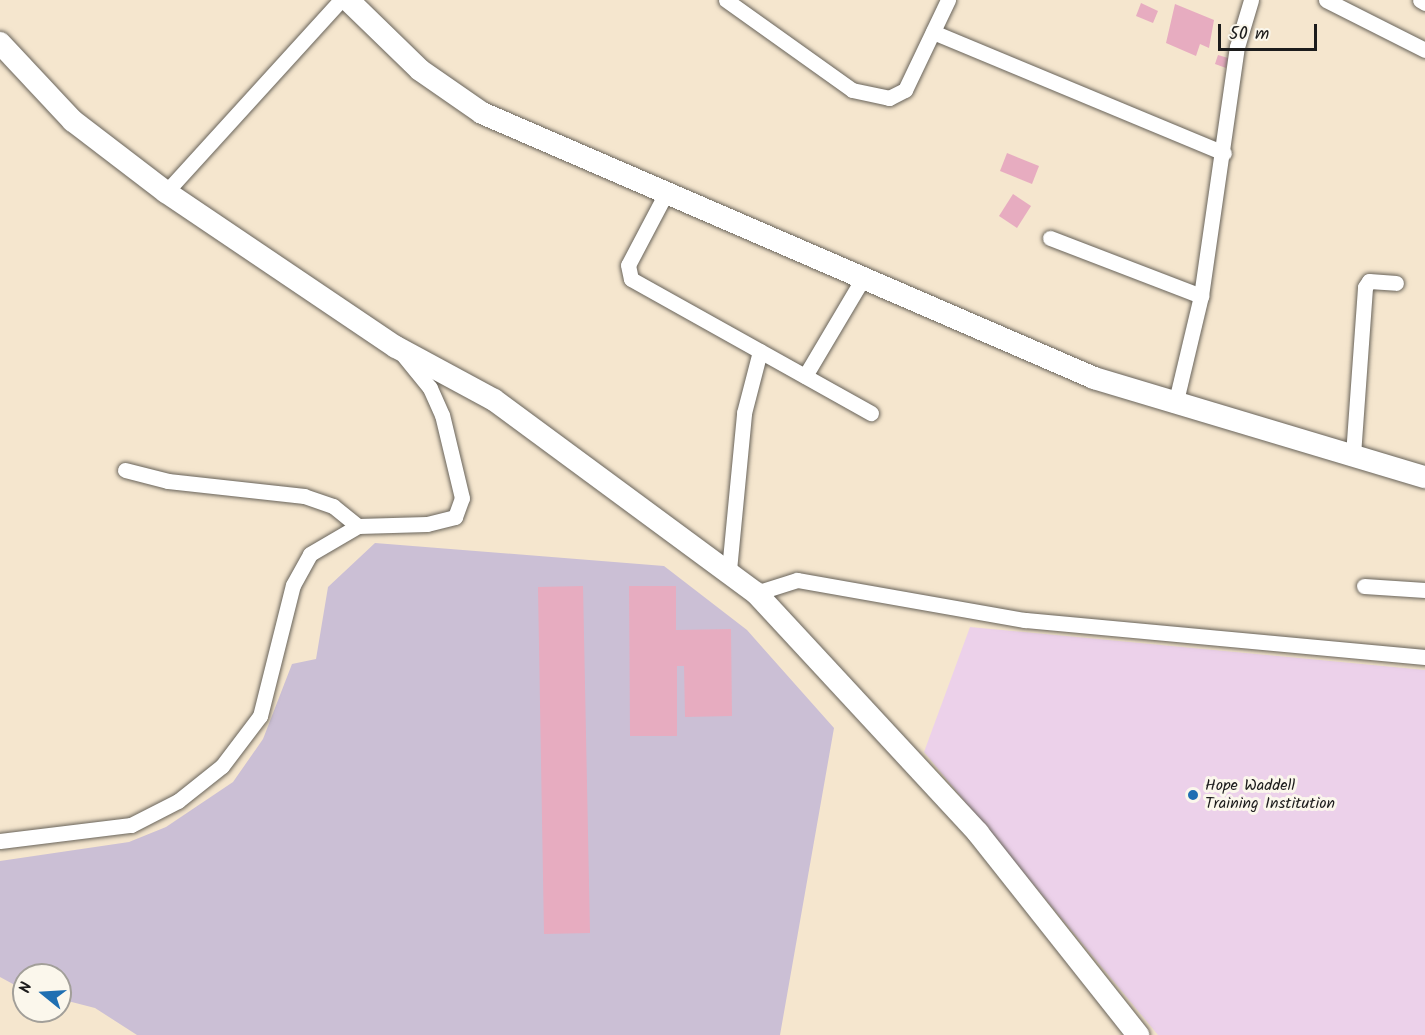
<!DOCTYPE html>
<style>
body{margin:0}
#map{position:relative;width:1425px;height:1035px;overflow:hidden;background:#f5e6ce;font-family:Kalam,sans-serif}
div>[style]{position:absolute}
.built>*{inset:0;background:#ecd1ea}
.industrial>*{inset:0;background:#cbbfd5}
.building>*{inset:0;background:#e7acc0}
.roads{filter:drop-shadow(0 0 2px #68635a) drop-shadow(0 0 2px #68635a)}
.street>*{height:15px;margin:-7.5px;padding:0 7.5px;transform-origin:7.5px;border-radius:7.5px;background:#fff}
.secondary>*{height:22px;margin:-11px;padding:0 11px;transform-origin:11px;border-radius:11px;background:#fff}
.dots>*{width:16px;height:16px;translate:-50% -50%;box-sizing:border-box;border:3px solid #fbf7ec;border-radius:50%}
span{translate:-50% -50%;white-space:nowrap;text-align:center;line-height:1.15;-webkit-text-stroke:6px #fbf7ec;paint-order:stroke}
.poi-label{font-size:16px;color:#1c1c1c}
.left{translate:0 -50%;text-align:left}
.north{position:absolute;left:12px;top:963px;width:60px;height:60px;box-sizing:border-box;background:#fbf7ec;border:2px solid #a29f99;border-radius:50%;rotate:288deg;font-size:16px;font-weight:700;line-height:24px;text-align:center;color:#1c1c1c}
.north::after{content:'';display:block;margin:auto;width:21px;height:27px;background:#1f6fb2;clip-path:polygon(50% 0,100% 100%,50% 72%,0 100%)}
.scale{position:absolute;left:1218px;top:24px;width:99px;height:27px;box-sizing:border-box;border:3px solid #1c1c1c;border-top:0;padding-left:8px;font-size:18px;line-height:21px;white-space:nowrap;color:#1c1c1c;-webkit-text-stroke:4px #fbf7ec;paint-order:stroke}
</style>
<div id="map">
<div class="built">
<div style="clip-path:polygon(970px 627px,1425px 670px,1425px 1035px,1158px 1035px,924px 752px)"></div>
</div>
<div class="industrial">
<div style="clip-path:polygon(375px 543px,664px 566px,747px 630px,834px 728px,780px 1035px,137px 1035px,95px 1008px,60px 999px,60px 975px,24px 975px,24px 990px,0 977px,0 861px,129px 842px,166px 827px,233px 782px,263px 739px,292px 664px,316px 659px,328px 587px)"></div>
</div>
<div class="building">
<div style="clip-path:polygon(1141px 3px,1158px 11px,1153px 23px,1136px 16px)"></div>
<div style="clip-path:polygon(1175px 4px,1214px 20px,1209px 48px,1200px 44px,1196px 56px,1166px 43px)"></div>
<div style="clip-path:polygon(1218px 55px,1228px 58px,1226px 68px,1215px 64px)"></div>
<div style="clip-path:polygon(1007px 153px,1039px 166px,1032px 184px,1000px 171px)"></div>
<div style="clip-path:polygon(1013px 194px,1031px 206px,1017px 228px,999px 216px)"></div>
<div style="clip-path:polygon(583px 586px,590px 933px,544px 934px,538px 587px)"></div>
<div style="clip-path:polygon(629px 586px,676px 586px,676px 630px,731px 629px,732px 716px,685px 717px,684px 666px,677px 666px,677px 736px,630px 736px)"></div>
</div>
<div class="roads">
<div class="street">
<div style="left:726px;top:0;width:155px;rotate:35.5deg"></div>
<div style="left:852px;top:90px;width:38px;rotate:12deg"></div>
<div style="left:889px;top:98px;width:18px;rotate:-27deg"></div>
<div style="left:905px;top:90px;width:100px;rotate:-64.5deg"></div>
<div style="left:1326px;top:0;width:111px;rotate:26.8deg"></div>
<div style="left:1420px;top:0;width:6px;rotate:31deg"></div>
<div style="left:933px;top:32px;width:315px;rotate:22.6deg"></div>
<div style="left:166px;top:192px;width:260px;rotate:-47.7deg"></div>
<div style="left:666px;top:193px;width:81px;rotate:117.8deg"></div>
<div style="left:628px;top:265px;width:14px;rotate:78deg"></div>
<div style="left:631px;top:279px;width:275px;rotate:29.2deg"></div>
<div style="left:1050px;top:238px;width:162px;rotate:21deg"></div>
<div style="left:805px;top:376px;width:112px;rotate:-59.3deg"></div>
<div style="left:1175px;top:405px;width:112px;rotate:-76.6deg"></div>
<div style="left:1201px;top:296px;width:252px;rotate:-81.8deg"></div>
<div style="left:1237px;top:47px;width:49px;rotate:-73.4deg"></div>
<div style="left:1353px;top:455px;width:168px;rotate:-85.9deg"></div>
<div style="left:1365px;top:287px;width:7px;rotate:-56deg"></div>
<div style="left:1369px;top:281px;width:27px;rotate:4deg"></div>
<div style="left:125px;top:470px;width:44px;rotate:14.3deg"></div>
<div style="left:168px;top:481px;width:137px;rotate:6.3deg"></div>
<div style="left:304px;top:496px;width:31px;rotate:19deg"></div>
<div style="left:333px;top:506px;width:32px;rotate:39deg"></div>
<div style="left:729px;top:570px;width:158px;rotate:-84.5deg"></div>
<div style="left:744px;top:413px;width:64px;rotate:-75.5deg"></div>
<div style="left:1364px;top:586px;width:61px;rotate:3.8deg"></div>
<div style="left:756px;top:593px;width:43px;rotate:-17.6deg"></div>
<div style="left:797px;top:580px;width:231px;rotate:10deg"></div>
<div style="left:1025px;top:620px;width:402px;rotate:5.3deg"></div>
<div style="left:0;top:841px;width:132px;rotate:-7deg"></div>
<div style="left:131px;top:825px;width:53px;rotate:-27.1deg"></div>
<div style="left:178px;top:801px;width:56px;rotate:-38.5deg"></div>
<div style="left:222px;top:766px;width:63px;rotate:-52.8deg"></div>
<div style="left:260px;top:716px;width:135px;rotate:-75.9deg"></div>
<div style="left:293px;top:585px;width:35px;rotate:-61deg"></div>
<div style="left:310px;top:554px;width:56px;rotate:-30.3deg"></div>
<div style="left:358px;top:526px;width:69px;rotate:-1.7deg"></div>
<div style="left:427px;top:524px;width:29px;rotate:-14deg"></div>
<div style="left:455px;top:517px;width:20px;rotate:-70deg"></div>
<div style="left:462px;top:498px;width:85px;rotate:-103.5deg"></div>
<div style="left:442px;top:415px;width:30px;rotate:-114deg"></div>
<div style="left:430px;top:388px;width:41px;rotate:-129.1deg"></div>
</div>
<div class="secondary">
<div style="left:348px;top:0;width:100px;rotate:44.2deg"></div>
<div style="left:420px;top:70px;width:75px;rotate:34.7deg"></div>
<div style="left:482px;top:113px;width:667px;rotate:23.41deg"></div>
<div style="left:1094px;top:378px;width:345px;rotate:16.7deg"></div>
<div style="left:0;top:43px;width:107px;rotate:46.9deg"></div>
<div style="left:73px;top:121px;width:117px;rotate:37.4deg"></div>
<div style="left:166px;top:192px;width:277px;rotate:34deg"></div>
<div style="left:396px;top:347px;width:111px;rotate:28.4deg"></div>
<div style="left:494px;top:400px;width:325px;rotate:36.4deg"></div>
<div style="left:756px;top:593px;width:327px;rotate:47.2deg"></div>
<div style="left:978px;top:833px;width:258px;rotate:51.6deg"></div>
</div>
</div>
<div class="dots">
<div style="left:1193px;top:795px;background:#1f6fb2"></div>
</div>
<div class="poi-label">
<span class="left" style="left:1205px;top:795px">Hope Waddell<br>Training Institution</span>
</div>
<div class="north">N</div>
<div class="scale">50 m</div>
</div>
